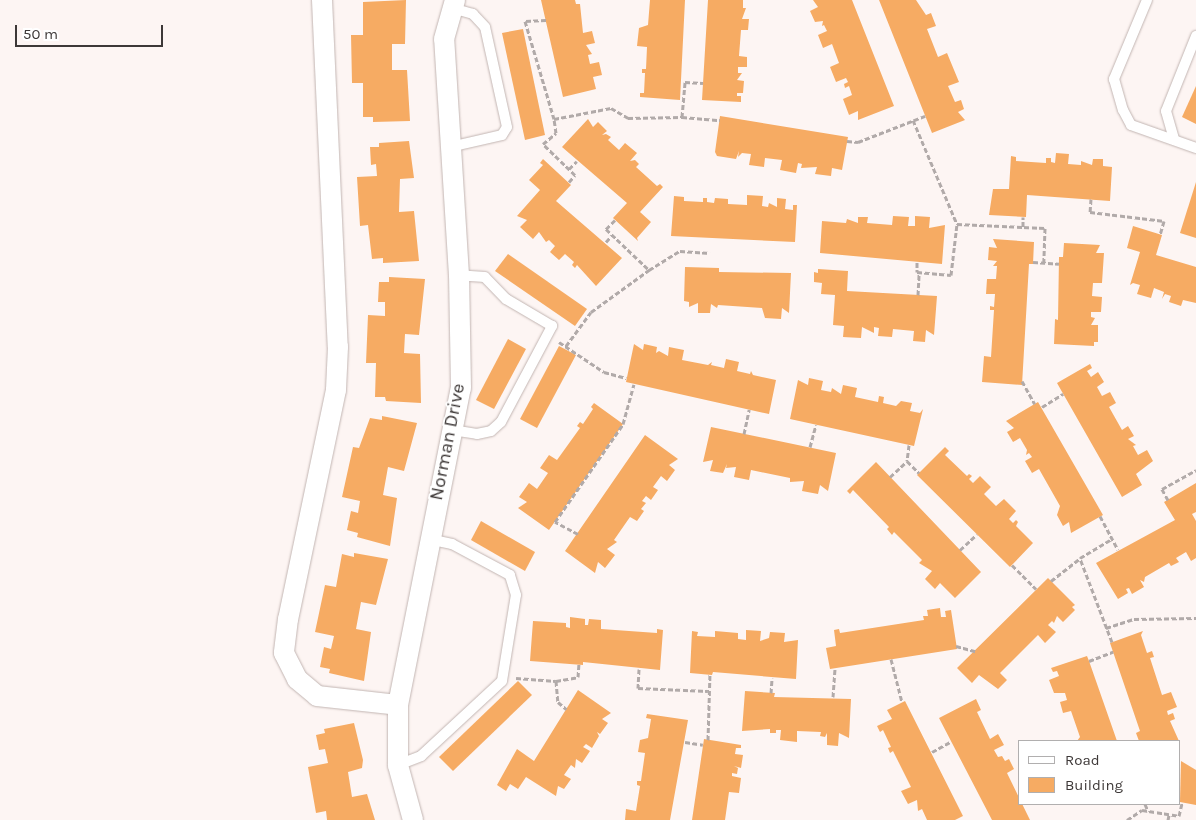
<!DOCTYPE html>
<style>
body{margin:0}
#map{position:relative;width:1196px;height:820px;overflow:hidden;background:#fdf5f3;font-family:Karla,sans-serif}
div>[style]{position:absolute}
.building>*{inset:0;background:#f6ab63}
.path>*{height:3px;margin-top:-1.5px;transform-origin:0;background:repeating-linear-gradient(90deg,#b1aaa9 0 5px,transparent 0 7.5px)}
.roads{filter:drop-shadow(0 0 1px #c2b5b2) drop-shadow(0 0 1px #c2b5b2)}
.lane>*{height:10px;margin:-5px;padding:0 5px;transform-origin:5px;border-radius:5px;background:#fff}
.street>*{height:20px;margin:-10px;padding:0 10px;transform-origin:10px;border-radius:10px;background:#fff}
span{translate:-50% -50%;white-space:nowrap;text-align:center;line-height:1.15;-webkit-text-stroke:4px #fff;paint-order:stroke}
.street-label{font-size:19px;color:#3d3837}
.legend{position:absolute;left:1018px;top:740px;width:162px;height:65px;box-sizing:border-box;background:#fff;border:1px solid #b1afaf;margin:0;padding:6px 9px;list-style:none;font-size:15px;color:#3d3837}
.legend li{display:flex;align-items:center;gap:10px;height:25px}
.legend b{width:25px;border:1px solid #b1afaf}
.scale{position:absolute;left:15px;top:25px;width:148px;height:22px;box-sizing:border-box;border:2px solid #3d3837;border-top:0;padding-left:6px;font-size:15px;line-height:18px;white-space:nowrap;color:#3d3837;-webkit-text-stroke:4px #fff;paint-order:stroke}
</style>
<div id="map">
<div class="building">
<div style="clip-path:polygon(406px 0,405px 44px,392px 44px,392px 70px,407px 70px,410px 121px,373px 122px,373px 117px,363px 117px,363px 83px,352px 83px,351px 35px,363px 35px,363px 2px)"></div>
<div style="clip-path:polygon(541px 0,575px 0,576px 4px,580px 4px,583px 33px,592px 31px,595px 43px,586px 45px,592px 54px,588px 55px,590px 64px,599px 62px,602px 75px,593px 77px,596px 89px,563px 97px)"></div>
<div style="clip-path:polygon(650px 0,685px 0,680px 100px,640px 97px,640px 93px,644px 93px,645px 73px,642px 73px,642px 69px,646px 69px,647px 47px,637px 46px,639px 28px,648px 25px)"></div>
<div style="clip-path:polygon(708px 0,743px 0,743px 8px,746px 8px,742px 19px,749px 19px,748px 30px,741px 30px,739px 56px,747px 57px,747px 67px,738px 67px,738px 73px,742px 73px,737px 80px,744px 81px,743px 93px,737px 93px,737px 96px,741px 96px,741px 102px,702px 100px)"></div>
<div style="clip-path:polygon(852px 0,894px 106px,858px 120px,858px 111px,849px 115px,843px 99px,852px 95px,849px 86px,845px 88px,844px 84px,848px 82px,846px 78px,836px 82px,830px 67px,839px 63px,832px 44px,823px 48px,818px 35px,827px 31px,824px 25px,822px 26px,823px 21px,815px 22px,810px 11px,818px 7px,813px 0)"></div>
<div style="clip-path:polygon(879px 0,916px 0,926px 15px,931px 13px,936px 26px,927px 29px,938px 57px,947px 53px,959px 82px,948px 86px,955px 102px,961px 100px,964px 109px,958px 112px,965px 120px,932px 133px)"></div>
<div style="clip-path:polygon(523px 29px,545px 135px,525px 140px,502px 33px)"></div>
<div style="clip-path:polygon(1196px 86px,1196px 124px,1182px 117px)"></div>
<div style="clip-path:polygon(720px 116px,848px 137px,842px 170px,832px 168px,831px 176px,815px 174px,817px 167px,801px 168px,802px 164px,798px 163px,796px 173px,780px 170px,782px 160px,765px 158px,764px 167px,749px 165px,751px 154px,742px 153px,738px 157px,739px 151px,736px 159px,717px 156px,715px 152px)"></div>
<div style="clip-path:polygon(588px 119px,593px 127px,598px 122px,607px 131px,602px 135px,606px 134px,611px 137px,608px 140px,619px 150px,625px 143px,637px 153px,630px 161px,635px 160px,639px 164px,636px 167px,657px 186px,660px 184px,663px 187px,640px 212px,651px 222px,637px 238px,638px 241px,613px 218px,627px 203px,562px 147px)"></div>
<div style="clip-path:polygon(409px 141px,414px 178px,400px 179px,399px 212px,414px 211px,419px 261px,383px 263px,383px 258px,372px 259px,368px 225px,360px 226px,357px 177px,377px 176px,376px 164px,371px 165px,370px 147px,379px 147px,379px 143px)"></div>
<div style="clip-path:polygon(1056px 153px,1069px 154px,1068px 164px,1081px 165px,1081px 161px,1092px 165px,1093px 159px,1103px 159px,1103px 166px,1112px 167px,1110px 201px,1027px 195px,1026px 217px,989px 215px,993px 189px,1009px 189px,1011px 156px,1016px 157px,1016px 161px,1046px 163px,1046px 158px,1051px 158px,1051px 162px,1055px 163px)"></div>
<div style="clip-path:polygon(543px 159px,571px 185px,556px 201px,622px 258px,596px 286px,577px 265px,575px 268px,572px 265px,574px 262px,565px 254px,559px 260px,550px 252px,555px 246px,549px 240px,546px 242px,539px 232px,533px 239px,520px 227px,527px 220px,517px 216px,540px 190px,529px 180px,543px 165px,540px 163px)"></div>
<div style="clip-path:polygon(1196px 182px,1196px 238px,1180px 233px)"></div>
<div style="clip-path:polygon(747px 195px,763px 196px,762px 206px,768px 207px,769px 203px,777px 207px,777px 198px,786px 199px,785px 209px,793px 210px,793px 205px,797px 205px,795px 242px,671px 236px,674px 196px,684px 197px,684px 201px,703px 202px,703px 198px,707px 198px,707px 202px,714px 203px,715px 198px,728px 199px,728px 204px,747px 205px)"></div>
<div style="clip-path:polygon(893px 216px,909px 217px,908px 226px,915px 226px,915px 216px,930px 217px,929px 228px,945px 225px,942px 264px,820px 253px,822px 221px,846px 223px,847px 219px,858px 223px,858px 217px,868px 217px,867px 223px,892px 225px)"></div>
<div style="clip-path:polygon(1133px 226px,1162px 235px,1156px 255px,1196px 267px,1196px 303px,1183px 300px,1181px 306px,1169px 302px,1171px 296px,1165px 294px,1162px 299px,1164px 292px,1154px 288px,1151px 298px,1137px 294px,1140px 285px,1133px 283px,1130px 285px,1140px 252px,1127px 248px)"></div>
<div style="clip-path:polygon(993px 239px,1034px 242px,1033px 264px,1029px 264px,1022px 385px,982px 382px,984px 356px,991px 357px,994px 310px,990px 310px,990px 306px,994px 307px,995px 294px,986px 294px,987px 279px,996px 279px,997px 266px,993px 266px,997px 261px,988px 260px,989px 247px,997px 248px)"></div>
<div style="clip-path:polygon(1064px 243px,1100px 245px,1096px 253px,1104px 253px,1102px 283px,1093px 283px,1092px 296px,1102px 297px,1101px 312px,1091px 312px,1091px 317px,1095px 318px,1091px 325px,1098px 325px,1098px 342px,1094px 342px,1094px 346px,1054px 344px,1055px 319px,1058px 320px,1059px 257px,1063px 257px)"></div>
<div style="clip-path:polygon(508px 254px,587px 309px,575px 326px,495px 271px)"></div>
<div style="clip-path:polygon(685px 267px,719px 268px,719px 272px,791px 273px,789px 313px,782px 308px,781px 319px,765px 318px,762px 308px,718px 305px,717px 308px,711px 304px,710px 313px,698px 313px,698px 303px,689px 307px,689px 302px,684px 301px)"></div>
<div style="clip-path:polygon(818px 269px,848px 271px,847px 291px,937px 296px,934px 335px,926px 330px,925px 342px,913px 341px,914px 331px,893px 329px,892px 337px,878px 336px,879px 328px,874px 327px,874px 333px,862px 327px,861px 338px,843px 337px,844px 326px,833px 325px,835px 295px,821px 294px,822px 283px,814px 282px,814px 272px,818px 273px)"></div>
<div style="clip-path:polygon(389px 277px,425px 279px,419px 335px,405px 334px,404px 353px,420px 354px,421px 403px,386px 401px,385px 397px,375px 397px,376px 363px,366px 363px,368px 315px,385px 316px,385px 302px,378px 302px,379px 282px,389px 282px)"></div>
<div style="clip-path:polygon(508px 339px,526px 349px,494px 409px,476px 400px)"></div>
<div style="clip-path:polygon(634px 344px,643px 350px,644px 344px,657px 347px,656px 353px,659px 351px,668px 356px,669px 347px,684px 350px,682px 360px,708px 365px,712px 362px,711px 365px,724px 368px,726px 359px,739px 362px,737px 371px,750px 374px,751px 371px,753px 375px,776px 380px,769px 414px,626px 382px)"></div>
<div style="clip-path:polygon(559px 346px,576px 355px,537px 428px,520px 419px)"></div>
<div style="clip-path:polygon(1090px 364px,1092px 368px,1087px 371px,1091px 377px,1098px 372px,1104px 382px,1097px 387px,1102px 396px,1110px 392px,1116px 403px,1109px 407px,1122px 430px,1128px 426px,1134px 436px,1128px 439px,1136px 445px,1133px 446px,1138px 455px,1147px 450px,1153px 461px,1136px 474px,1142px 485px,1122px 497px,1057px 383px)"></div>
<div style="clip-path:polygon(809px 378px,823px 381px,821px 390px,831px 392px,832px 388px,841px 394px,843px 385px,857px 388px,855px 397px,878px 402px,879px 396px,884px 397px,883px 403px,896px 406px,901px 401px,912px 403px,910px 411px,920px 413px,923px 409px,914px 446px,790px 419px,798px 380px,808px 385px)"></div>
<div style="clip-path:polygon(1038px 402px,1103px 515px,1071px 533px,1069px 522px,1063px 526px,1057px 515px,1060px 506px,1039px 469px,1032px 473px,1025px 461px,1032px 457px,1029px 453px,1026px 455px,1027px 450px,1020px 438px,1013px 442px,1007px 432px,1014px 428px,1006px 421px)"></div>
<div style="clip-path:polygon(594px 403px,623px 424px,549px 530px,518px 508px,527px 502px,519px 497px,529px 483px,537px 489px,548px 473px,540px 468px,549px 455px,557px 460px,580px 428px,577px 426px,580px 422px,583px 424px,593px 409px,591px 407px)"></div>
<div style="clip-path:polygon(382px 416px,417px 423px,404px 471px,388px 467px,383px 495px,397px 498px,390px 546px,357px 537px,358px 533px,347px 530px,351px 511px,358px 513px,360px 501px,342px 497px,353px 447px,359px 448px,370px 418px,382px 420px)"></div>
<div style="clip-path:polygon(711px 427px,836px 453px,828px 491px,820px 485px,818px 494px,802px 491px,804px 481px,790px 482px,790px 478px,751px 470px,749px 480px,734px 477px,736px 467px,726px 468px,727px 464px,723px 473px,710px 471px,713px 460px,703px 462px)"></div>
<div style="clip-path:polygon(645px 435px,678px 459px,669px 465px,675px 470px,667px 481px,661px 476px,653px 487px,658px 490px,651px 500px,646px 496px,642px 501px,646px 503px,641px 509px,644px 511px,637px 521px,630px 517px,614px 540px,617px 542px,607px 549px,615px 555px,605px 568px,598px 562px,595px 573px,565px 551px)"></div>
<div style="clip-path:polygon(945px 447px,949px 451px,945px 455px,967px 476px,969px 474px,972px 476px,969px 479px,973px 483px,980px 476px,991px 487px,984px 494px,996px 506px,1004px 499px,1016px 511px,1009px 519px,1013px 523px,1016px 520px,1018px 522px,1016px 526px,1033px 543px,1010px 567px,917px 475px)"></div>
<div style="clip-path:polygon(876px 462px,981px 572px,955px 598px,940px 583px,935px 589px,925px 579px,932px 571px,919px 563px,922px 560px,894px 532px,892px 535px,887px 529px,889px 527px,853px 490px,850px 494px,847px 491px)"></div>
<div style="clip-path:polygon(1196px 483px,1196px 512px,1192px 514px,1196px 521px,1196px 558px,1191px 561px,1186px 552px,1176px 558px,1179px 562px,1171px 566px,1169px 563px,1145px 577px,1144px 582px,1140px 580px,1144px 587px,1132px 594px,1129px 588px,1126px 589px,1128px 593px,1118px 599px,1096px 563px,1175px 520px,1164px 502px)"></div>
<div style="clip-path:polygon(481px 521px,535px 552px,525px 571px,471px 540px)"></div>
<div style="clip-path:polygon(354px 553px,388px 559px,376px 605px,361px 602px,356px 629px,371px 632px,364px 681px,329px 673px,330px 669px,320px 667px,324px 647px,331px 649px,334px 636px,315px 632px,325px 585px,336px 587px,342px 554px,354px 557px)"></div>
<div style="clip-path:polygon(1048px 578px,1075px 605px,1072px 607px,1075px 610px,1063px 622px,1057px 616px,1054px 623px,1052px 621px,1048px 625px,1056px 632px,1045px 643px,1038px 635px,1000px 673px,1007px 680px,998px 689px,979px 675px,972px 683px,957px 668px)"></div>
<div style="clip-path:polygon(940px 608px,941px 617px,946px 617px,945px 611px,951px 610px,957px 649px,830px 669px,826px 648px,836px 646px,834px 630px,839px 629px,840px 633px,924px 620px,923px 616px,928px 616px,927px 610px)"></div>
<div style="clip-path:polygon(570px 617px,585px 619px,585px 625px,588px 625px,589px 619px,601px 620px,601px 629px,657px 633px,657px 629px,663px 630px,660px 670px,583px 662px,583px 665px,530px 661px,533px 621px,566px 623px,566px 627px,570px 628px)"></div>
<div style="clip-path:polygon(746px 630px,761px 631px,760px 641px,769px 638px,770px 632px,785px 633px,784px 642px,798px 640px,796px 679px,713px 672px,712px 675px,690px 673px,692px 631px,698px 632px,697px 636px,715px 637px,715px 631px,738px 633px,738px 639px,746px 640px)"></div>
<div style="clip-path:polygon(1143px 631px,1141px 635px,1147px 653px,1152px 651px,1154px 657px,1150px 658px,1162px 695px,1171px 692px,1177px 707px,1167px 711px,1168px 715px,1173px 713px,1175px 719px,1170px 721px,1179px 741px,1139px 741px,1136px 733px,1140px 731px,1110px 643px)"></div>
<div style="clip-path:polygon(1087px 656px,1089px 661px,1117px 741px,1077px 741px,1080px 737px,1071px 711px,1063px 713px,1060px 702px,1067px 700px,1065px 693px,1054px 693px,1049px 680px,1059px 676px,1057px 671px,1053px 672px,1051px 668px)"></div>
<div style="clip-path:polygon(518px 681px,532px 695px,453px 771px,439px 757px)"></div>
<div style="clip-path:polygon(578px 690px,611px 713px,602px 719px,608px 723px,600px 734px,597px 732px,599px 736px,592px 748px,586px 744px,583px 747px,590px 751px,582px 763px,576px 759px,575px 768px,571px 765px,564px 775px,571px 779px,564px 789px,558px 786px,556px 796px,526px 777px,518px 789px,510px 784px,506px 791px,497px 785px,517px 749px,534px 761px)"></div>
<div style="clip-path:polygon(745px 691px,775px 693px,774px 697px,851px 699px,849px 738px,839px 733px,838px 746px,827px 745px,827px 733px,825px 737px,820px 736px,821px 732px,797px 731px,797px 742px,780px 740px,781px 730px,776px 730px,776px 733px,770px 733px,770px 729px,742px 731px)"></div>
<div style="clip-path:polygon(976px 699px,981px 710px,977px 712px,990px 739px,998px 734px,1004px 745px,994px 750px,998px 757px,1002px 756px,1005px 761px,1009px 759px,1014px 769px,1007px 773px,1030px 820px,992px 820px,939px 718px)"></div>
<div style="clip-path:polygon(905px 701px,963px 816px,955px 820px,927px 820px,922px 809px,918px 811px,917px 800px,908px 804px,901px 791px,911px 787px,893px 751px,890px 753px,888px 748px,891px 747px,883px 730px,880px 732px,877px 726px,892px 719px,887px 710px)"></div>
<div style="clip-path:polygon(647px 714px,688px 720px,670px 820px,625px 820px,626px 809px,636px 811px,640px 786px,637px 785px,637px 781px,641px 781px,645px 753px,638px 752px,640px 740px,648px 738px,651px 719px,646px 718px)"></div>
<div style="clip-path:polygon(354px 723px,363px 760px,362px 768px,348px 772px,352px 797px,367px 794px,375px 820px,327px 820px,326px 811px,316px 813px,308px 767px,328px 763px,325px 749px,319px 750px,316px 735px,325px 733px,324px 729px)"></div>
<div style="clip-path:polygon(704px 739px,741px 745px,741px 748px,736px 748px,735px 754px,743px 755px,741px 768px,734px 766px,738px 768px,737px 774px,732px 773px,732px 776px,741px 778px,739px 793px,729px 792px,725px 820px,692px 820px)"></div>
<div style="clip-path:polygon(1181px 761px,1196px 770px,1196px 805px,1180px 802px)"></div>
</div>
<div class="path">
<div style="left:546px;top:20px;width:21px;rotate:177deg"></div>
<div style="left:525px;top:21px;width:102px;rotate:73.5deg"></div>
<div style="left:682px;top:117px;width:35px;rotate:-85deg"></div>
<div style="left:685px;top:82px;width:18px;rotate:3deg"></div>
<div style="left:913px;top:120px;width:113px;rotate:67.1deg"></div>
<div style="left:847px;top:141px;width:11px;rotate:5deg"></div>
<div style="left:858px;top:142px;width:72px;rotate:-21.2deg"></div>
<div style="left:569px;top:169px;width:11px;rotate:-45deg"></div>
<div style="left:569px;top:182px;width:9px;rotate:-49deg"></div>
<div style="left:575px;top:175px;width:45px;rotate:-135.9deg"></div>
<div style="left:543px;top:144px;width:17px;rotate:-40deg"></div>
<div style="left:556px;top:133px;width:14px;rotate:-98deg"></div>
<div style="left:554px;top:119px;width:58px;rotate:-10.9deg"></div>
<div style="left:611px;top:108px;width:20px;rotate:30deg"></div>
<div style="left:628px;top:118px;width:54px;rotate:-1.1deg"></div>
<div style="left:682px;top:117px;width:38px;rotate:5deg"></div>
<div style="left:1091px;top:199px;width:13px;rotate:94deg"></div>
<div style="left:1090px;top:212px;width:75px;rotate:6.9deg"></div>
<div style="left:1164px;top:221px;width:15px;rotate:106deg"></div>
<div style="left:615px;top:220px;width:13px;rotate:135deg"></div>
<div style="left:606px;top:229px;width:59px;rotate:43.6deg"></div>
<div style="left:1023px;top:227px;width:10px;rotate:-90deg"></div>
<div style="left:606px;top:242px;width:9px;rotate:-49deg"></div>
<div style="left:917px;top:262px;width:10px;rotate:90deg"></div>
<div style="left:917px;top:272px;width:34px;rotate:5deg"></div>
<div style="left:951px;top:275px;width:51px;rotate:-83.3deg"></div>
<div style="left:957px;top:224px;width:88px;rotate:2.6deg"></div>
<div style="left:1045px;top:228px;width:35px;rotate:92deg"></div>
<div style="left:1033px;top:262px;width:26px;rotate:4deg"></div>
<div style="left:918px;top:295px;width:22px;rotate:-87deg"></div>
<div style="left:559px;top:342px;width:54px;rotate:33.7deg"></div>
<div style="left:604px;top:372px;width:23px;rotate:15deg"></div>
<div style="left:566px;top:346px;width:42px;rotate:-53.7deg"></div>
<div style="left:591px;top:312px;width:72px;rotate:-35.9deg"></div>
<div style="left:649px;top:270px;width:36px;rotate:-32deg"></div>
<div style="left:680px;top:251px;width:30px;rotate:4deg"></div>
<div style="left:1022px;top:381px;width:26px;rotate:61deg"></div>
<div style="left:1042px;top:407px;width:25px;rotate:-32deg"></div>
<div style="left:744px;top:434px;width:25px;rotate:-78deg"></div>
<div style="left:909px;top:445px;width:16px;rotate:97deg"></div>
<div style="left:907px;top:461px;width:17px;rotate:45deg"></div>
<div style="left:810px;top:447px;width:23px;rotate:-75deg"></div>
<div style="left:890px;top:477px;width:23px;rotate:-43deg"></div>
<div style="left:1168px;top:500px;width:13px;rotate:-119deg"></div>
<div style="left:1162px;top:489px;width:39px;rotate:-29deg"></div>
<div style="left:1100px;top:516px;width:38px;rotate:62deg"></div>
<div style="left:578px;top:534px;width:26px;rotate:-152deg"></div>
<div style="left:555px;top:522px;width:119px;rotate:-55.2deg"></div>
<div style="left:623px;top:424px;width:41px;rotate:-74.6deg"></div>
<div style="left:960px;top:550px;width:23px;rotate:-43deg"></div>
<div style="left:1012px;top:565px;width:34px;rotate:45deg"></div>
<div style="left:1051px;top:581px;width:37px;rotate:-38deg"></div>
<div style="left:1106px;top:628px;width:29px;rotate:-18deg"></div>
<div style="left:1134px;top:619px;width:62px;rotate:-0.9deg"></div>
<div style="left:1112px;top:642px;width:90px;rotate:-110.9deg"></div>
<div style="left:1080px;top:558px;width:37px;rotate:-31deg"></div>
<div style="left:956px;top:646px;width:20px;rotate:15deg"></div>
<div style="left:891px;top:659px;width:44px;rotate:75.7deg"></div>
<div style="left:1089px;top:661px;width:26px;rotate:-21deg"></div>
<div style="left:639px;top:669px;width:19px;rotate:93deg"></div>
<div style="left:638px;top:688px;width:70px;rotate:2.5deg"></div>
<div style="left:516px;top:678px;width:40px;rotate:4.3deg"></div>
<div style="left:556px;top:681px;width:22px;rotate:-10deg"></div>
<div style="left:578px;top:677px;width:13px;rotate:-86deg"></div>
<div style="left:556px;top:681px;width:21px;rotate:85deg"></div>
<div style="left:558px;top:702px;width:11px;rotate:41deg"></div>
<div style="left:771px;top:693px;width:15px;rotate:-86deg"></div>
<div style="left:833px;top:697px;width:29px;rotate:-86deg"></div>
<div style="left:708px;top:740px;width:66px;rotate:-88.3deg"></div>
<div style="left:685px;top:742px;width:18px;rotate:9deg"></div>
<div style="left:932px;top:752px;width:21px;rotate:-29deg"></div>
<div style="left:1145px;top:804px;width:8px;rotate:67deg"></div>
<div style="left:1127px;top:820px;width:18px;rotate:-34deg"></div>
<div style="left:1142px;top:810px;width:37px;rotate:9deg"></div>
<div style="left:1179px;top:816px;width:13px;rotate:-77deg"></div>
<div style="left:1168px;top:820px;width:5px;rotate:-79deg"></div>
</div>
<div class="roads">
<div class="lane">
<div style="left:1147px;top:0;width:86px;rotate:112.7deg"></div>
<div style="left:1114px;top:79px;width:32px;rotate:74deg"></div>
<div style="left:1123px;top:110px;width:17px;rotate:62deg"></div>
<div style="left:1131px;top:125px;width:69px;rotate:19.5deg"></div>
<div style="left:1174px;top:139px;width:29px;rotate:-106deg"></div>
<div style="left:1166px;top:111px;width:81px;rotate:-68.2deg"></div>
<div style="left:450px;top:147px;width:53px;rotate:-13deg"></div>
<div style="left:502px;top:135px;width:9px;rotate:-58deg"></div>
<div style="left:507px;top:127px;width:102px;rotate:-102.4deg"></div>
<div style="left:485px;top:27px;width:18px;rotate:-133deg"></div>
<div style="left:473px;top:14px;width:22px;rotate:-164deg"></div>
<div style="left:452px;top:430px;width:25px;rotate:9deg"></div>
<div style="left:477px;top:434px;width:14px;rotate:-12deg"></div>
<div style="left:491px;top:431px;width:13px;rotate:-42deg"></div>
<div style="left:501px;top:422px;width:109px;rotate:-62deg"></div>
<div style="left:552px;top:326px;width:53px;rotate:-149.6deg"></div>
<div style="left:506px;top:299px;width:30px;rotate:-134deg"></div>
<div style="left:485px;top:277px;width:26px;rotate:-176deg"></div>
<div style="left:398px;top:765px;width:25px;rotate:-21deg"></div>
<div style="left:421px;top:756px;width:110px;rotate:-42.8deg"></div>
<div style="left:502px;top:681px;width:87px;rotate:-80.8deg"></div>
<div style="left:516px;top:595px;width:21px;rotate:-107deg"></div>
<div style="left:510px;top:575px;width:66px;rotate:-151.9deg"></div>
<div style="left:452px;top:544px;width:24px;rotate:-168deg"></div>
</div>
<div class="street">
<div style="left:322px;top:0;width:347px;rotate:87.4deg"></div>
<div style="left:338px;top:347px;width:43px;rotate:92.7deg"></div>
<div style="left:336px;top:390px;width:234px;rotate:101.8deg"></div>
<div style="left:288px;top:619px;width:34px;rotate:97deg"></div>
<div style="left:284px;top:653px;width:29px;rotate:63deg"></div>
<div style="left:297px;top:679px;width:26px;rotate:40deg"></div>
<div style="left:317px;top:696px;width:81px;rotate:6.3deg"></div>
<div style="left:413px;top:820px;width:57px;rotate:-105.3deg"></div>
<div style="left:398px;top:765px;width:60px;rotate:-90deg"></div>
<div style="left:398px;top:705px;width:323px;rotate:-78.8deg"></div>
<div style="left:461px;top:388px;width:113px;rotate:-91deg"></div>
<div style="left:459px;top:275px;width:236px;rotate:-93.6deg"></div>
<div style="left:444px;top:39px;width:41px;rotate:-74.2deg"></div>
</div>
</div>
<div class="street-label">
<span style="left:448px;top:442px;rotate:-79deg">Norman Drive</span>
</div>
<ul class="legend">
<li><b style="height:6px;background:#fff"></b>Road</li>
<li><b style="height:14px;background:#f6ab63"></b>Building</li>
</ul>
<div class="scale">50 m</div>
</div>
